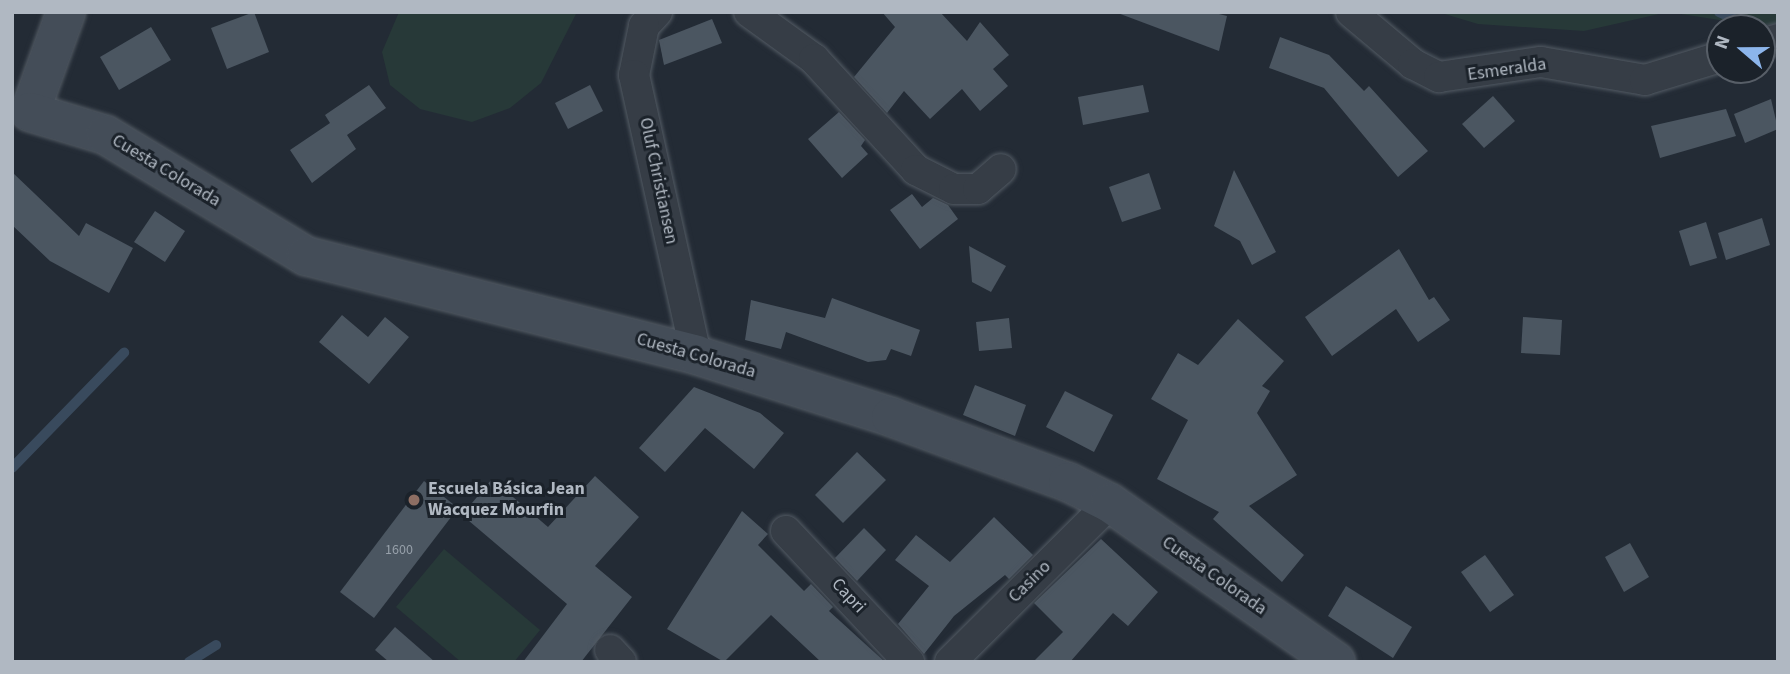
<!DOCTYPE html>
<meta charset="utf-8">
<style>
body{margin:0}
#map{position:relative;width:1790px;height:674px;overflow:hidden;background:#232b35;font-family:"Source Sans 3",sans-serif}
div>[style]{position:absolute}
.green>*{inset:0;background:#273938}
.stream>*{height:10px;margin:-5px;padding:0 5px;transform-origin:5px;border-radius:5px;background:#394a5d}
.building>*{inset:0;background:#4b5661}
.roads{filter:drop-shadow(0 0 2px #535b64) drop-shadow(0 0 2px #535b64)}
.street>*{height:30px;margin:-15px;padding:0 15px;transform-origin:15px;border-radius:15px;background:#363d46}
.secondary>*{height:38px;margin:-19px;padding:0 19px;transform-origin:19px;border-radius:19px;background:#444d58}
.dots>*{width:19px;height:19px;translate:-50% -50%;box-sizing:border-box;border:4px solid #1b222a;border-radius:50%}
span{translate:-50% -50%;white-space:nowrap;text-align:center;line-height:1.15;-webkit-text-stroke:6px #1b222a;paint-order:stroke}
.number-label{font-size:14px;color:#97a0aa}
.number-label span{-webkit-text-stroke-width:0}
.street-label{font-size:18px;color:#b0b8c2}
.poi-label{font-size:18px;color:#b0b8c2;font-weight:700}
.left{translate:0 -50%;text-align:left}
.frame{position:absolute;inset:0;border:14px solid #b0b8c2;pointer-events:none}
.north{position:absolute;left:1706px;top:14px;width:70px;height:70px;box-sizing:border-box;background:#1b222a;border:2px solid #575e67;border-radius:50%;rotate:290deg;font-size:19px;font-weight:700;line-height:28px;text-align:center;color:#b0b8c2}
.north::after{content:'';display:block;margin:auto;width:24px;height:32px;background:#8cb5eb;clip-path:polygon(50% 0,100% 100%,50% 72%,0 100%)}
</style>
<div id="map">
<div class="green">
<div style="clip-path:polygon(399px 12px,577px 12px,541px 83px,510px 108px,472px 122px,420px 109px,390px 85px,382px 52px)"></div>
<div style="clip-path:polygon(1438px 12px,1778px 12px,1778px 23px,1758px 26px,1668px 12px,1584px 31px,1478px 24px)"></div>
<div style="clip-path:polygon(444px 549px,540px 630px,514px 662px,461px 662px,396px 607px)"></div>
</div>
<div class="stream">
<div style="left:1719px;top:12px;width:38px;rotate:25deg"></div>
<div style="left:12px;top:468px;width:161px;rotate:-45.8deg"></div>
<div style="left:189px;top:662px;width:32px;rotate:-32deg"></div>
</div>
<div class="building">
<div style="clip-path:polygon(254px 12px,269px 52px,227px 69px,211px 28px)"></div>
<div style="clip-path:polygon(882px 12px,940px 12px,967px 41px,980px 22px,1009px 55px,993px 69px,1008px 86px,980px 111px,962px 89px,930px 119px,904px 91px,887px 113px,854px 77px,895px 27px)"></div>
<div style="clip-path:polygon(1115px 12px,1211px 12px,1227px 16px,1219px 51px)"></div>
<div style="clip-path:polygon(712px 19px,722px 43px,664px 65px,659px 40px)"></div>
<div style="clip-path:polygon(151px 27px,171px 60px,119px 90px,100px 57px)"></div>
<div style="clip-path:polygon(1280px 37px,1329px 55px,1364px 91px,1369px 86px,1428px 151px,1398px 177px,1324px 88px,1269px 68px)"></div>
<div style="clip-path:polygon(369px 85px,386px 108px,347px 135px,356px 149px,312px 183px,290px 150px,330px 123px,325px 115px)"></div>
<div style="clip-path:polygon(590px 85px,603px 111px,568px 129px,555px 103px)"></div>
<div style="clip-path:polygon(1143px 85px,1149px 112px,1083px 125px,1078px 97px)"></div>
<div style="clip-path:polygon(1493px 96px,1515px 121px,1484px 148px,1462px 124px)"></div>
<div style="clip-path:polygon(1771px 99px,1778px 129px,1745px 143px,1734px 114px)"></div>
<div style="clip-path:polygon(1726px 109px,1736px 136px,1660px 158px,1651px 126px)"></div>
<div style="clip-path:polygon(839px 112px,865px 140px,861px 146px,868px 154px,842px 178px,808px 139px)"></div>
<div style="clip-path:polygon(1234px 170px,1276px 252px,1252px 265px,1240px 241px,1214px 226px)"></div>
<div style="clip-path:polygon(12px 172px,79px 236px,86px 223px,133px 248px,109px 293px,50px 261px,12px 225px)"></div>
<div style="clip-path:polygon(1149px 173px,1161px 209px,1122px 222px,1109px 187px)"></div>
<div style="clip-path:polygon(912px 194px,922px 207px,933px 198px,948px 205px,958px 219px,920px 249px,890px 210px)"></div>
<div style="clip-path:polygon(155px 211px,185px 231px,165px 262px,134px 242px)"></div>
<div style="clip-path:polygon(1762px 218px,1770px 245px,1726px 260px,1718px 233px)"></div>
<div style="clip-path:polygon(1706px 222px,1717px 258px,1690px 266px,1679px 231px)"></div>
<div style="clip-path:polygon(969px 246px,1006px 266px,991px 292px,972px 282px)"></div>
<div style="clip-path:polygon(1399px 249px,1429px 300px,1434px 297px,1450px 320px,1418px 342px,1396px 309px,1332px 356px,1305px 317px)"></div>
<div style="clip-path:polygon(832px 298px,920px 330px,911px 356px,891px 349px,886px 360px,868px 362px,786px 332px,781px 349px,745px 340px,751px 300px,825px 318px)"></div>
<div style="clip-path:polygon(342px 315px,368px 337px,385px 317px,409px 337px,369px 384px,319px 342px)"></div>
<div style="clip-path:polygon(1523px 317px,1562px 320px,1560px 355px,1521px 353px)"></div>
<div style="clip-path:polygon(1009px 318px,1012px 348px,979px 351px,976px 322px)"></div>
<div style="clip-path:polygon(1238px 319px,1284px 361px,1262px 386px,1270px 391px,1257px 413px,1297px 475px,1249px 506px,1304px 555px,1282px 582px,1213px 519px,1219px 512px,1157px 479px,1188px 420px,1151px 399px,1178px 353px,1198px 365px)"></div>
<div style="clip-path:polygon(975px 385px,1026px 405px,1015px 436px,963px 415px)"></div>
<div style="clip-path:polygon(694px 387px,760px 413px,784px 433px,754px 469px,705px 428px,665px 472px,639px 448px)"></div>
<div style="clip-path:polygon(1065px 391px,1113px 415px,1094px 452px,1046px 427px)"></div>
<div style="clip-path:polygon(857px 452px,886px 480px,843px 523px,815px 495px)"></div>
<div style="clip-path:polygon(595px 476px,639px 517px,595px 566px,632px 597px,581px 662px,523px 662px,567px 604px,462px 515px,492px 479px,548px 527px)"></div>
<div style="clip-path:polygon(424px 481px,458px 508px,374px 618px,340px 592px)"></div>
<div style="clip-path:polygon(742px 511px,768px 534px,758px 545px,804px 591px,811px 584px,833px 607px,829px 611px,885px 662px,821px 662px,771px 615px,724px 662px,667px 629px)"></div>
<div style="clip-path:polygon(994px 517px,1033px 555px,1009px 579px,1005px 575px,954px 616px,924px 654px,898px 624px,929px 586px,895px 560px,916px 535px,950px 562px)"></div>
<div style="clip-path:polygon(864px 528px,886px 550px,857px 581px,835px 558px)"></div>
<div style="clip-path:polygon(1101px 539px,1158px 592px,1128px 626px,1113px 613px,1070px 662px,1033px 662px,1063px 632px,1034px 603px)"></div>
<div style="clip-path:polygon(1630px 543px,1649px 577px,1624px 592px,1605px 557px)"></div>
<div style="clip-path:polygon(1485px 555px,1514px 595px,1490px 612px,1461px 572px)"></div>
<div style="clip-path:polygon(1346px 586px,1412px 627px,1393px 658px,1328px 616px)"></div>
<div style="clip-path:polygon(395px 627px,435px 662px,389px 662px,375px 650px)"></div>
</div>
<div class="roads">
<div class="street">
<div style="left:657px;top:12px;width:19px;rotate:133deg"></div>
<div style="left:644px;top:26px;width:50px;rotate:101.5deg"></div>
<div style="left:634px;top:75px;width:287px;rotate:77.5deg"></div>
<div style="left:749px;top:12px;width:80px;rotate:35.9deg"></div>
<div style="left:814px;top:59px;width:151px;rotate:47.4deg"></div>
<div style="left:916px;top:170px;width:42px;rotate:26.6deg"></div>
<div style="left:954px;top:189px;width:24px"></div>
<div style="left:978px;top:189px;width:30px;rotate:-41deg"></div>
<div style="left:1351px;top:12px;width:81px;rotate:40deg"></div>
<div style="left:1413px;top:64px;width:29px;rotate:27deg"></div>
<div style="left:1439px;top:77px;width:103px;rotate:-8.4deg"></div>
<div style="left:1541px;top:62px;width:106px;rotate:9.8deg"></div>
<div style="left:1645px;top:80px;width:78px;rotate:-17deg"></div>
<div style="left:1762px;top:44px;width:17px;rotate:-17deg"></div>
<div style="left:786px;top:531px;width:180px;rotate:46.8deg"></div>
<div style="left:610px;top:650px;width:16px;rotate:47deg"></div>
<div style="left:950px;top:662px;width:226px;rotate:-44.8deg"></div>
</div>
<div class="secondary">
<div style="left:66px;top:12px;width:106px;rotate:109.8deg"></div>
<div style="left:30px;top:112px;width:79px;rotate:16.8deg"></div>
<div style="left:106px;top:135px;width:234px;rotate:31.2deg"></div>
<div style="left:306px;top:256px;width:402px;rotate:14.2deg"></div>
<div style="left:696px;top:355px;width:205px;rotate:17.6deg"></div>
<div style="left:891px;top:417px;width:189px;rotate:20.2deg"></div>
<div style="left:1068px;top:482px;width:47px;rotate:26.6deg"></div>
<div style="left:1110px;top:503px;width:276px;rotate:35.1deg"></div>
</div>
</div>
<div class="dots">
<div style="left:414px;top:500px;background:#8d6e63"></div>
</div>
<div class="number-label">
<span style="left:399px;top:550px">1600</span>
</div>
<div class="street-label">
<span style="left:1507px;top:70px;rotate:-8deg">Esmeralda</span>
<span style="left:166px;top:171px;rotate:31deg">Cuesta Colorada</span>
<span style="left:658px;top:181px;rotate:78deg">Oluf Christiansen</span>
<span style="left:696px;top:356px;rotate:16deg">Cuesta Colorada</span>
<span style="left:1214px;top:576px;rotate:35deg">Cuesta Colorada</span>
<span style="left:1030px;top:582px;rotate:-45deg">Casino</span>
<span style="left:848px;top:596px;rotate:47deg">Capri</span>
</div>
<div class="poi-label">
<span class="left" style="left:428px;top:500px">Escuela Básica Jean<br>Wacquez Mourfin</span>
</div>
<div class="frame"></div>
<div class="north">N</div>
</div>
